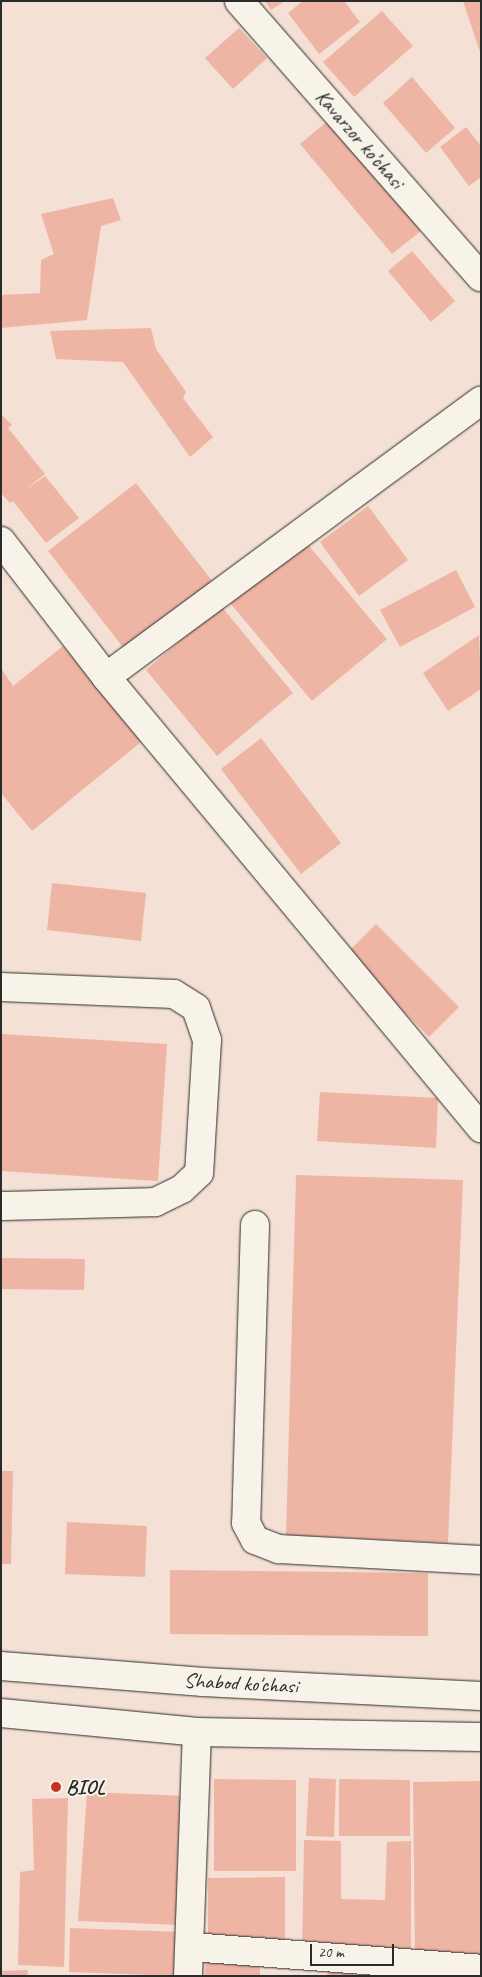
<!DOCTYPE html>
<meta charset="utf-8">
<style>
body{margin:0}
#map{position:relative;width:482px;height:1977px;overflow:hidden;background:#f4e0d4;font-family:Caveat,sans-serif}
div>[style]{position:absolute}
.building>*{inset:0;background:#eeb5a5}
.roads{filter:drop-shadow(0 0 1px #2b2b2b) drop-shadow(0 0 1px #2b2b2b)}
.minor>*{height:28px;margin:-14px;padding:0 14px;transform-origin:14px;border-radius:14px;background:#f7f3e8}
.major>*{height:28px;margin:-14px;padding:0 14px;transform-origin:14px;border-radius:14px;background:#f7f3e8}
.dots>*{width:14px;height:14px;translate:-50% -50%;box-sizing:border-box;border:2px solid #f7f3e8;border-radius:50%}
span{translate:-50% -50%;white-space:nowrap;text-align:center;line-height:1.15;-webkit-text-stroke:4px #f7f3e8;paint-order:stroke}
.street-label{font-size:21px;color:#2b2b2b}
.poi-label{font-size:21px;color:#2b2b2b;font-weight:700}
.left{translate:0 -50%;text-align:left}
.frame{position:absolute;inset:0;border:2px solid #2b2b2b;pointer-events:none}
.scale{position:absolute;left:310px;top:1944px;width:84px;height:22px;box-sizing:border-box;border:2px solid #2b2b2b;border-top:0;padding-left:6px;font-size:15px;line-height:18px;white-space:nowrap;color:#2b2b2b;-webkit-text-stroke:4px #f7f3e8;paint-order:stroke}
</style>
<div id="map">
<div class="building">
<div style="clip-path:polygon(265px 1px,285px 1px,271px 10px)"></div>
<div style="clip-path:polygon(303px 1px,344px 1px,360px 22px,319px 54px,288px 13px)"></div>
<div style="clip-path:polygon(463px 1px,481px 1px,481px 52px,480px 52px)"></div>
<div style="clip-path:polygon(382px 11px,413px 46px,354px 97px,323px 62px)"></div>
<div style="clip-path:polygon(239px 28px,267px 58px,233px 89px,205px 58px)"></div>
<div style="clip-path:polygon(412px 77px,455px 128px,426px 153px,383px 103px)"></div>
<div style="clip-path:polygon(329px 120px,421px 231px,392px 254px,300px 144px)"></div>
<div style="clip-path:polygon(466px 127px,481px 146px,481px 177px,469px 186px,440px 147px)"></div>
<div style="clip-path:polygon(113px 198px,121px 220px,101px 226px,87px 320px,1px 328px,1px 295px,40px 293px,41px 260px,54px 254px,41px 214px)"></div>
<div style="clip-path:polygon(412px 251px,455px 301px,431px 322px,388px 271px)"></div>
<div style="clip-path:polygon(151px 328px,156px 349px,186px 392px,183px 398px,213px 437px,190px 457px,123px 362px,56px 359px,50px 331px)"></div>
<div style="clip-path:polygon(1px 414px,12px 425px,8px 428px,45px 474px,25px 490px,45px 476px,79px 518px,46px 543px,13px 501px,10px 503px,1px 493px)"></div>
<div style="clip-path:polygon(136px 483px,213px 582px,125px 650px,48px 551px)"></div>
<div style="clip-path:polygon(368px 506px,408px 560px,359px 596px,320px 542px)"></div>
<div style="clip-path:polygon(305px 541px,387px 639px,312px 701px,230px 603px)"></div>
<div style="clip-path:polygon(456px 570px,475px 607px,400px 647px,380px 610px)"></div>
<div style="clip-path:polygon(221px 606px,293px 693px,217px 756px,146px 670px)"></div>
<div style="clip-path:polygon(479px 635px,481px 689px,448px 711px,423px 673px)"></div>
<div style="clip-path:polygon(63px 646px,141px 742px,32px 831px,1px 793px,1px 668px,13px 686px)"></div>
<div style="clip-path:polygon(261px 738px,341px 843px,301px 874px,221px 769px)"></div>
<div style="clip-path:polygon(52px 883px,146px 893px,141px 941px,47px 930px)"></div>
<div style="clip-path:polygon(376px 924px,459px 1007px,429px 1037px,346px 954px)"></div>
<div style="clip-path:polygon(1px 1034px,167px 1044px,158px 1181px,1px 1171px)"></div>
<div style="clip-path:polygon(320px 1092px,438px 1098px,436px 1148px,317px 1141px)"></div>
<div style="clip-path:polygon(296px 1175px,463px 1180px,448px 1543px,286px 1535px)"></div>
<div style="clip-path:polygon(1px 1258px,85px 1259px,84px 1290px,1px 1289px)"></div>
<div style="clip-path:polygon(1px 1471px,13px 1471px,11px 1564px,1px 1564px)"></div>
<div style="clip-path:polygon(67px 1522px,147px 1526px,145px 1577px,65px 1574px)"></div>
<div style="clip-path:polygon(170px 1570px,428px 1573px,428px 1636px,170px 1634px)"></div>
<div style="clip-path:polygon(309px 1778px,336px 1779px,334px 1837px,306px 1836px)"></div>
<div style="clip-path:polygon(214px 1779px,296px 1780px,296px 1871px,214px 1871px)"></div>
<div style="clip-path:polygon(339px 1779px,410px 1780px,410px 1836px,339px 1836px)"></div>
<div style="clip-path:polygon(481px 1781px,481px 1958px,415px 1959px,413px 1782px)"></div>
<div style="clip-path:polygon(87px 1792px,186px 1796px,181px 1925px,78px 1921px)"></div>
<div style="clip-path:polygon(68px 1798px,64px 1967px,18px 1965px,20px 1872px,34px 1870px,32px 1799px)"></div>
<div style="clip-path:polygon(304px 1840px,341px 1841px,341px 1899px,385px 1900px,387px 1842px,411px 1841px,411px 1953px,302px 1954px)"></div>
<div style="clip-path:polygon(285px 1877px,285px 1945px,208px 1945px,208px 1878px)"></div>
<div style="clip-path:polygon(70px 1928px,181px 1932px,179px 1976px,69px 1972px)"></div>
<div style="clip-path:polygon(206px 1957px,260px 1963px,260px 1976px,205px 1976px)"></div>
<div style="clip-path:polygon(328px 1962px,355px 1963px,354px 1976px,327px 1976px)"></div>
<div style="clip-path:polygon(28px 1970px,27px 1976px,1px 1976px,1px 1971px)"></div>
</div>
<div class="roads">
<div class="minor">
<div style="left:239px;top:1px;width:367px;rotate:48.8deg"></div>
<div style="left:1px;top:541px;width:172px;rotate:52.3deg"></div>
<div style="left:106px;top:677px;width:587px;rotate:50.26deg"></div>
<div style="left:106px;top:677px;width:466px;rotate:-36.4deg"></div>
<div style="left:1px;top:987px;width:173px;rotate:2.3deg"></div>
<div style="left:174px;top:994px;width:26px;rotate:32deg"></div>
<div style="left:196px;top:1008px;width:34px;rotate:71deg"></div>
<div style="left:207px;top:1040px;width:133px;rotate:93.4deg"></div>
<div style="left:199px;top:1173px;width:23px;rotate:137deg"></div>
<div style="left:182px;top:1189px;width:30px;rotate:154deg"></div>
<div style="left:155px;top:1202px;width:154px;rotate:178.5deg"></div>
<div style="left:255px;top:1225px;width:298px;rotate:91.7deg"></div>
<div style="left:246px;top:1523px;width:19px;rotate:62deg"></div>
<div style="left:255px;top:1540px;width:26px;rotate:21deg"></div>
<div style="left:279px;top:1549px;width:202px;rotate:3.1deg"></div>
<div style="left:191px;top:1947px;width:291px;rotate:4.3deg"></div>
<div style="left:188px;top:1976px;width:244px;rotate:-87.9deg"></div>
</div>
<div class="major">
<div style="left:1px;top:1666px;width:203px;rotate:4.5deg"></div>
<div style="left:203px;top:1682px;width:278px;rotate:2.9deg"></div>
<div style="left:1px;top:1713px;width:197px;rotate:5.5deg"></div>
<div style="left:197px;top:1732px;width:284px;rotate:1deg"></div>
</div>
</div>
<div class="dots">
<div style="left:56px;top:1787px;background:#c8321e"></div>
</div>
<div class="street-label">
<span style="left:360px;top:139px;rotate:49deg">Kavarzor ko’chasi</span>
<span style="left:241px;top:1683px;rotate:3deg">Shabod ko'chasi</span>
</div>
<div class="poi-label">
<span class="left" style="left:66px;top:1787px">BIOL</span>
</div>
<div class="frame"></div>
<div class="scale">20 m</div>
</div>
